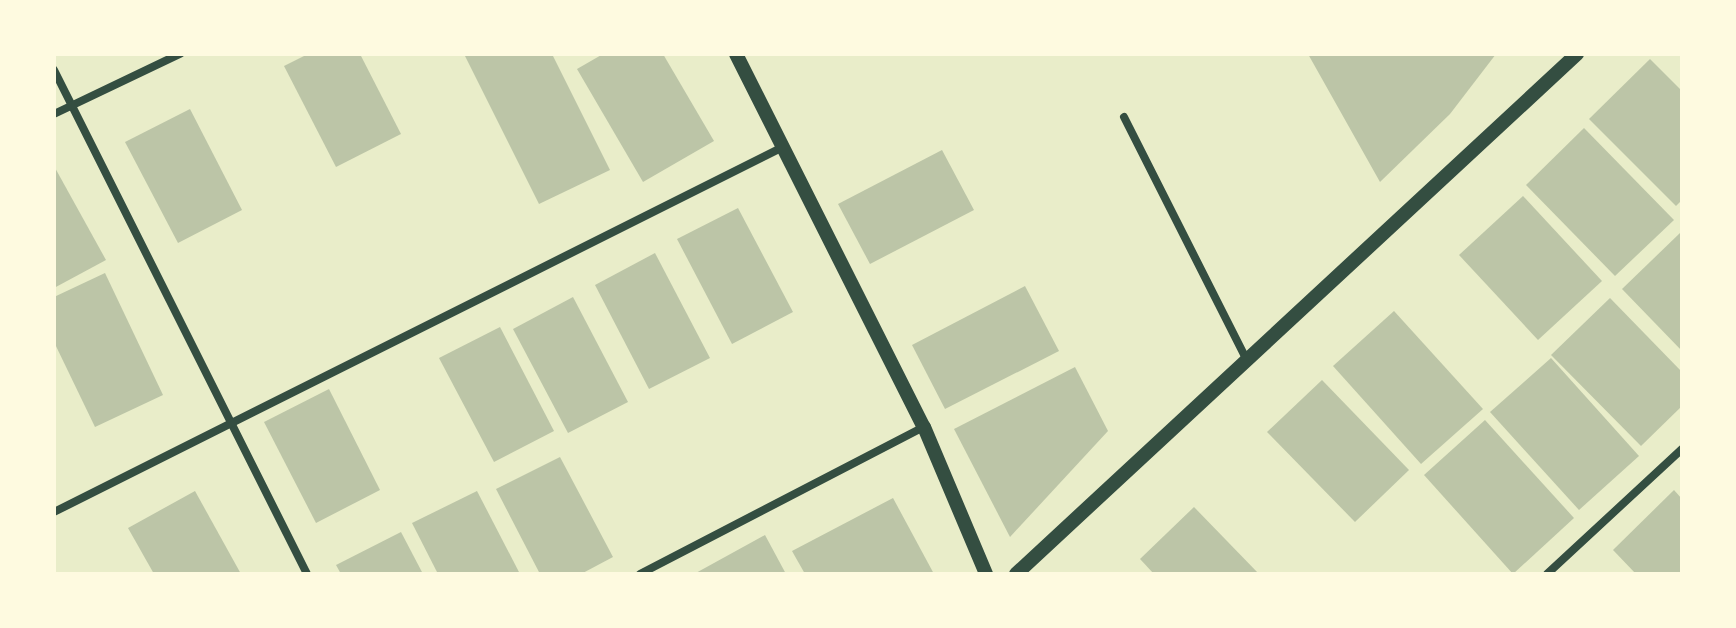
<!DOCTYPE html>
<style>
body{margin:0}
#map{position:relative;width:1736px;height:628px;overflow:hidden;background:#e9edc9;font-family:Karla,sans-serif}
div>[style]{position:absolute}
.building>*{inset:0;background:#bcc5a7}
.minor>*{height:8px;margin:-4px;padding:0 4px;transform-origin:4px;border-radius:4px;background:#344e41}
.tertiary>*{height:14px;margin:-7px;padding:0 7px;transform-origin:7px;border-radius:7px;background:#344e41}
span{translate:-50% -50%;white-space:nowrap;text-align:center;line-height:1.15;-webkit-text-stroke:8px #fefae0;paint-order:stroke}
.frame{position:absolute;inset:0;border:56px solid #fefae0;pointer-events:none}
</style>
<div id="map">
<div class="building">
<div style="clip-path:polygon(308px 54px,360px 54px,401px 134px,336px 167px,284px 66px)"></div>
<div style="clip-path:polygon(464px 54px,552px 54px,610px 170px,539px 204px)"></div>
<div style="clip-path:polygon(603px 54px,663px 54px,714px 141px,643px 182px,577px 69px)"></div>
<div style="clip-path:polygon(1308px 54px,1496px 54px,1450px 114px,1380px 182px)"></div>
<div style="clip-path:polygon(1650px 59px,1682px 91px,1682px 200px,1676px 206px,1589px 119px)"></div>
<div style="clip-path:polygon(190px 109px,242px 210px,178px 243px,125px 142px)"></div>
<div style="clip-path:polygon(1584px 128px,1674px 220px,1615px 276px,1526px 185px)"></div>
<div style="clip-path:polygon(942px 150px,974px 210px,870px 264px,838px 204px)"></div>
<div style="clip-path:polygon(54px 166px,106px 260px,54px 288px)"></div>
<div style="clip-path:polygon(1523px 196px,1602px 281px,1538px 340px,1459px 255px)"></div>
<div style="clip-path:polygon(738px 208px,793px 312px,732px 344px,677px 239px)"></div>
<div style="clip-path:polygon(1680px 233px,1682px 235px,1682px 351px,1622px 289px)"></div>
<div style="clip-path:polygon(655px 253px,710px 358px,649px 389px,595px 285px)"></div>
<div style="clip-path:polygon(105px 273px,163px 395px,95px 427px,54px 342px,54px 297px)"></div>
<div style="clip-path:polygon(1025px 286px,1059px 351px,945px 409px,912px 345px)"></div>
<div style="clip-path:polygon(573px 297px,628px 402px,568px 433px,513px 329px)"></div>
<div style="clip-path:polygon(1610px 298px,1682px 372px,1682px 406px,1641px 446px,1551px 355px)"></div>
<div style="clip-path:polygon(1394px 311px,1483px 409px,1421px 464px,1333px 366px)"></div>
<div style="clip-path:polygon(500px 327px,554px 431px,494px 462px,439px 358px)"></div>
<div style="clip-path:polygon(1551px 358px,1639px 456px,1579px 510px,1490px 412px)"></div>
<div style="clip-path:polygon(1075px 367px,1108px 431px,1010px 537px,954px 429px)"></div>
<div style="clip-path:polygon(1322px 380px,1409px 470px,1355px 522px,1267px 432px)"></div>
<div style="clip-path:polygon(329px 389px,380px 490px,316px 523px,264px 422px)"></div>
<div style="clip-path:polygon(1485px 420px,1574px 518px,1513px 574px,1424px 475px)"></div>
<div style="clip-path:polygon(560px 457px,613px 557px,581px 574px,540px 574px,496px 489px)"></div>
<div style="clip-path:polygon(1674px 490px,1682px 499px,1682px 574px,1636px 574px,1613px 550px)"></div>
<div style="clip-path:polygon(195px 491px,241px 574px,154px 574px,128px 528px)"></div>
<div style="clip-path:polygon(477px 491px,520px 574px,438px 574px,412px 523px)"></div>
<div style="clip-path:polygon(893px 498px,934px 574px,805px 574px,792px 551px)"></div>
<div style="clip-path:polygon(1194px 507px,1259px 574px,1154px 574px,1140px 559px)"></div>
<div style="clip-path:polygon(401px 532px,423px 574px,341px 574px,336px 565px)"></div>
<div style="clip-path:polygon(765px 535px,786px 574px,694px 574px)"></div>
</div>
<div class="minor">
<div style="left:54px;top:70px;width:564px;rotate:63.34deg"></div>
<div style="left:54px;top:114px;width:140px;rotate:-25.5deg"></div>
<div style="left:1124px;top:117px;width:272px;rotate:63.2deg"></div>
<div style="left:54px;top:512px;width:815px;rotate:-26.6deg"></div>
<div style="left:640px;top:574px;width:320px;rotate:-27.4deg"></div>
<div style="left:1547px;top:574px;width:184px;rotate:-42.8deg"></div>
</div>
<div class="tertiary">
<div style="left:736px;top:54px;width:418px;rotate:63.3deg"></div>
<div style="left:924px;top:427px;width:160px;rotate:67.1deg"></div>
<div style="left:1016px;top:574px;width:765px;rotate:-42.83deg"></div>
</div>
<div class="frame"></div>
</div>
